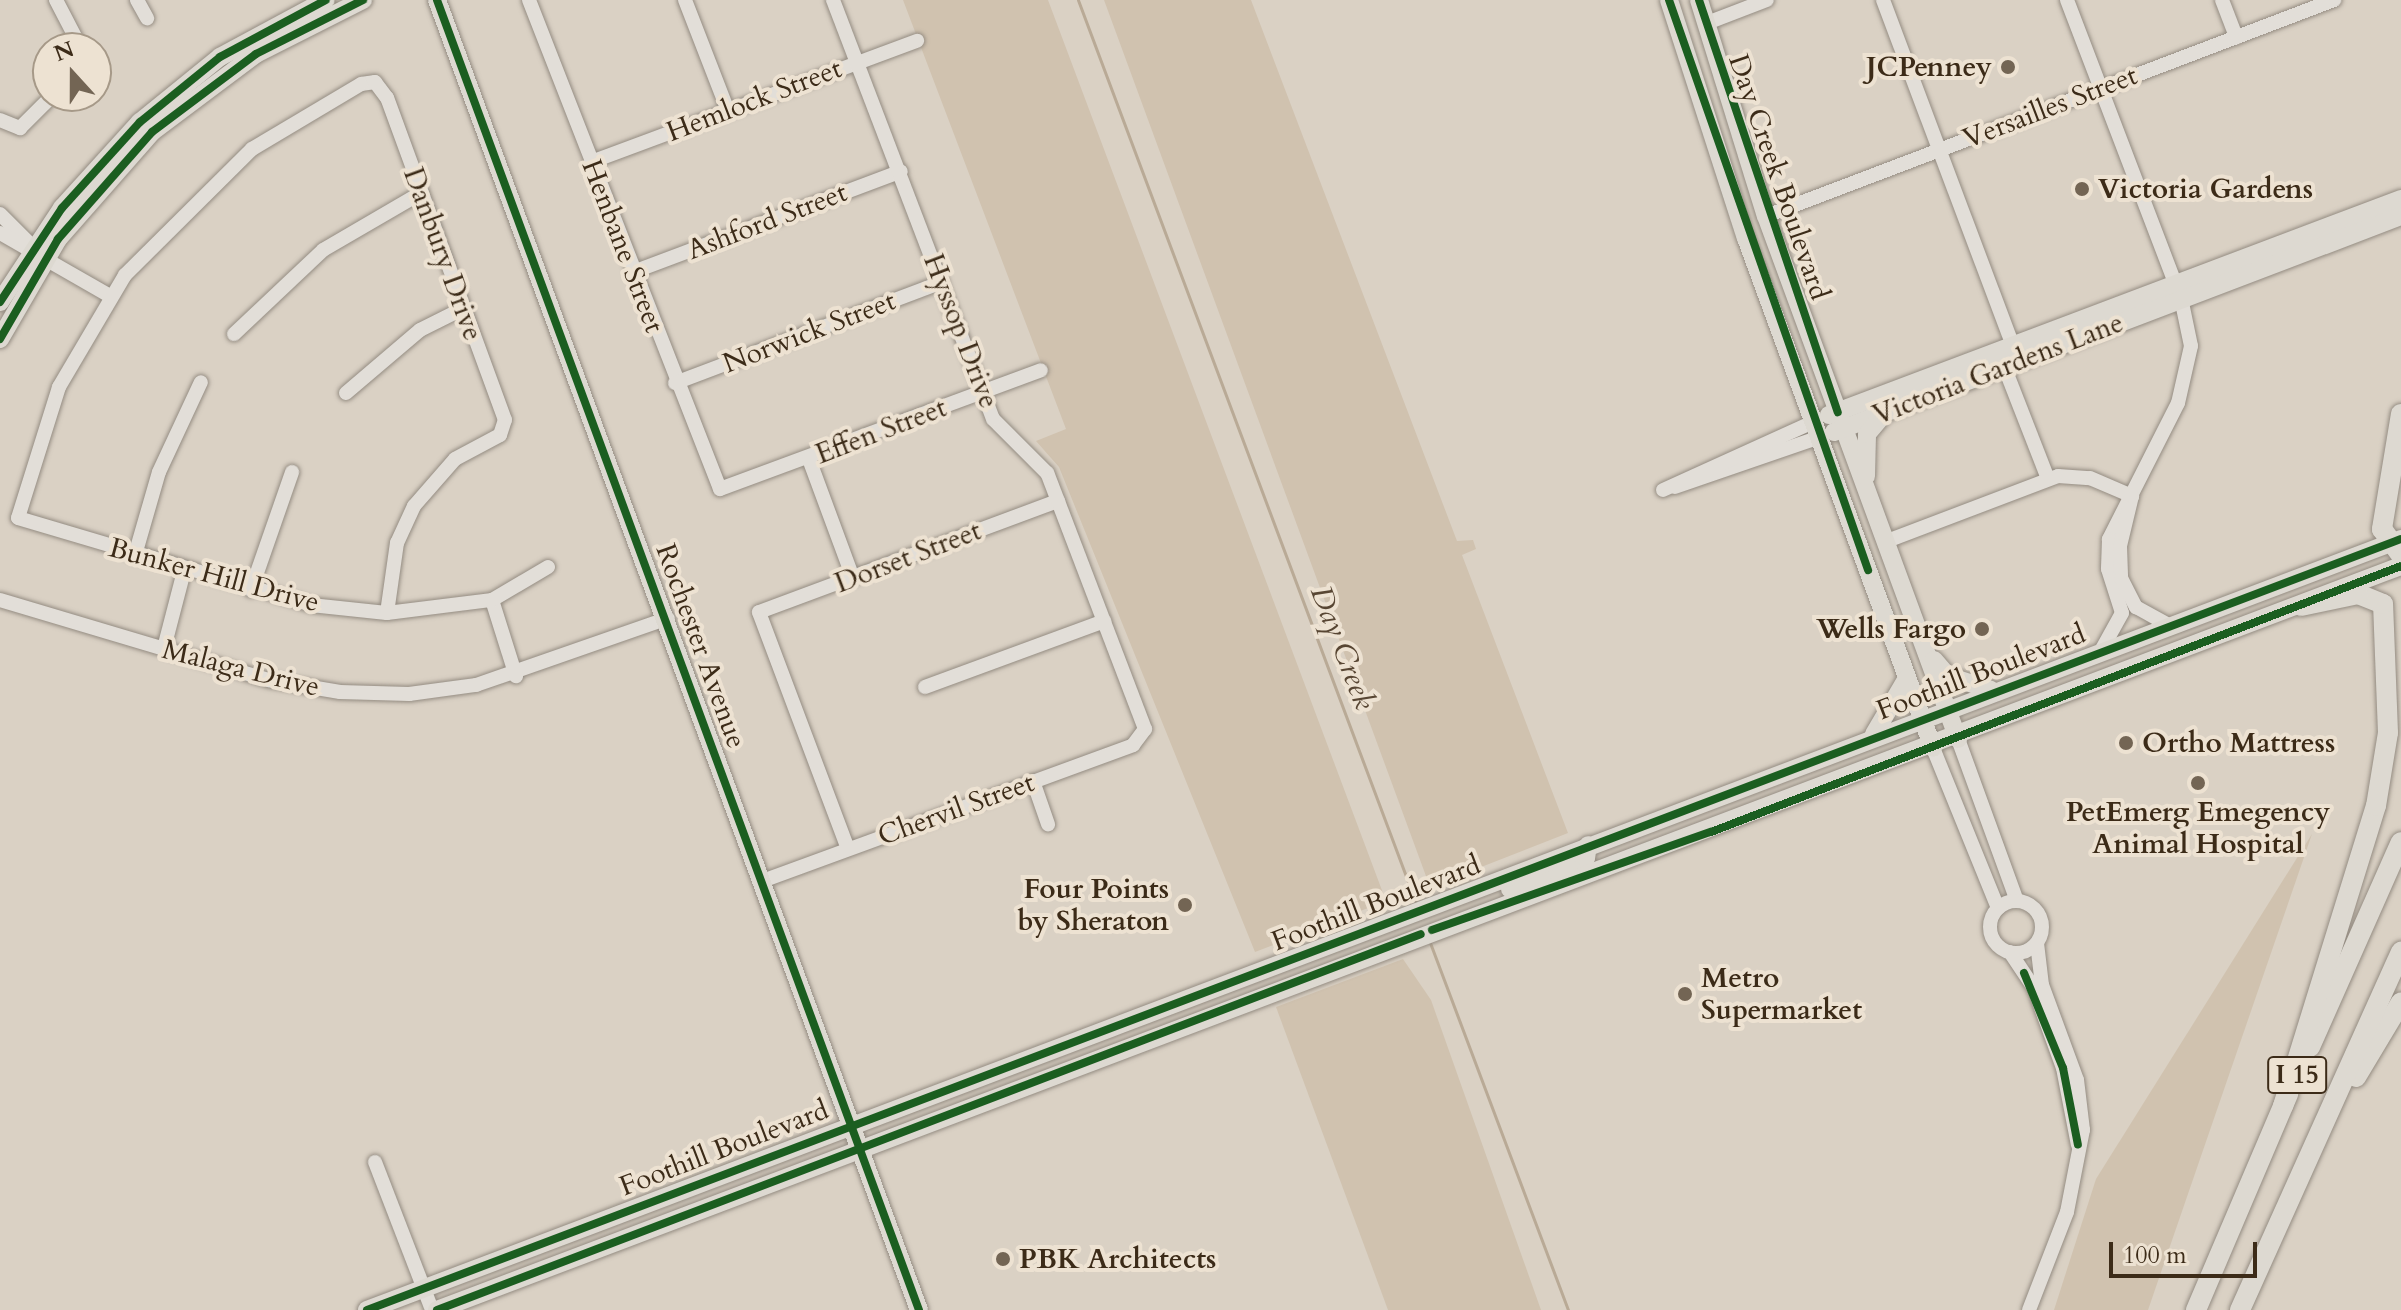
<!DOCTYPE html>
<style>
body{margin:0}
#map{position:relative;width:2401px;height:1310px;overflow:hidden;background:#dad1c4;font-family:Cardo,serif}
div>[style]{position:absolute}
.green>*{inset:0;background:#d0c2af}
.stream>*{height:3px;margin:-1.5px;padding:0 1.5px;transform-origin:1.5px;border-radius:1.5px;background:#b9aa96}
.roads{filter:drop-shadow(0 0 2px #948c82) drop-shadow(0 0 2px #948c82)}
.minor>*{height:14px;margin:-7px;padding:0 7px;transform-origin:7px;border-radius:7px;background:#e2ded8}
.minor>.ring{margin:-7px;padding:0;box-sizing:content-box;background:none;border:14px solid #e2ded8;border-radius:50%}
.major>*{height:18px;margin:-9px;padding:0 9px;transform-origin:9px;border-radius:9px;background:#ddd9d1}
.highway>*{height:20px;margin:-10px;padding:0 10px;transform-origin:10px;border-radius:10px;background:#ddd9d1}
.cycleway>*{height:8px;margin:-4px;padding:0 4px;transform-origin:4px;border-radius:4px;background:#1b5e20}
.dots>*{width:22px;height:22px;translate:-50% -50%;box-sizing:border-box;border:4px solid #ede2d2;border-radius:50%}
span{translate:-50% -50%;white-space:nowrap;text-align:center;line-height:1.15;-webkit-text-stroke:8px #ede2d2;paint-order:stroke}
.shield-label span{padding:2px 6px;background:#ede2d2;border:2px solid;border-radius:6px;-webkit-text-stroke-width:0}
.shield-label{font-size:26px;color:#3c2b18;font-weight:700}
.poi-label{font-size:28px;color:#3c2b18;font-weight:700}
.right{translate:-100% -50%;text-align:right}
.left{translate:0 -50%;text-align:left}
.street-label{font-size:28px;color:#3c2b18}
.water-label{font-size:30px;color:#584633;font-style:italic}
.north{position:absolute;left:32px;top:32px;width:80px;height:80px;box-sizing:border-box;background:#ede2d2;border:2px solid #a69988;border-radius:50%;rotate:339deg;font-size:22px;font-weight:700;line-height:32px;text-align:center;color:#3c2b18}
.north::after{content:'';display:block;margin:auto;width:28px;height:36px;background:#736554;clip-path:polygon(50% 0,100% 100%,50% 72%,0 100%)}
.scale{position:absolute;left:2109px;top:1242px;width:148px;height:36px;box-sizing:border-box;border:4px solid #3c2b18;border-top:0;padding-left:10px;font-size:24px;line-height:28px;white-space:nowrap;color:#3c2b18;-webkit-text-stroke:6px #ede2d2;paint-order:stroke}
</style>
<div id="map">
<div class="green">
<div style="clip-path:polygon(903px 0,1048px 0,1386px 901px,1255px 952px,1059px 467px,1036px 441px,1066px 429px)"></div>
<div style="clip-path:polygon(1104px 0,1251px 0,1457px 541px,1473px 540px,1476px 549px,1462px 555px,1568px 833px,1430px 887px)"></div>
<div style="clip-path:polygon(2312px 834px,2148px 1310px,2054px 1310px,2096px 1179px)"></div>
<div style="clip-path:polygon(1403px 959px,1431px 1000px,1541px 1310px,1388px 1310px,1276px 1007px)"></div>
</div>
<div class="stream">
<div style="left:1078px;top:0;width:964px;rotate:69.48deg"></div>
<div style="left:1429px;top:940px;width:395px;rotate:69.4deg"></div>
</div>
<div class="roads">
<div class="minor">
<div style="left:56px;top:0;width:54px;rotate:62.5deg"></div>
<div style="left:137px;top:0;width:21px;rotate:61deg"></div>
<div style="left:529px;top:0;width:525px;rotate:68.66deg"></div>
<div style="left:720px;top:489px;width:342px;rotate:-20.3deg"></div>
<div style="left:685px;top:0;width:119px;rotate:68.8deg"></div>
<div style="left:1883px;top:0;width:369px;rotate:69.4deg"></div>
<div style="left:2067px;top:0;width:319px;rotate:69.1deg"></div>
<div style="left:2181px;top:298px;width:49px;rotate:78.2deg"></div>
<div style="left:2191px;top:346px;width:58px;rotate:102.8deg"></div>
<div style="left:2178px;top:403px;width:153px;rotate:116.9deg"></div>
<div style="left:2109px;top:539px;width:30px;rotate:92deg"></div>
<div style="left:2108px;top:569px;width:46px;rotate:72.3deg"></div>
<div style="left:2122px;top:613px;width:41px;rotate:119.1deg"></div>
<div style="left:2222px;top:0;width:40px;rotate:69deg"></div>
<div style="left:1707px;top:23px;width:64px;rotate:-21deg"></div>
<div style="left:0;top:120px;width:22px;rotate:22deg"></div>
<div style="left:20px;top:128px;width:45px;rotate:-45deg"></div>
<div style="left:591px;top:162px;width:348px;rotate:-20.4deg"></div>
<div style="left:0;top:214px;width:47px;rotate:45deg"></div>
<div style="left:1766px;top:216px;width:608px;rotate:-20.82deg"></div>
<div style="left:0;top:233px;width:127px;rotate:29.8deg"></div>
<div style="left:633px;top:272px;width:286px;rotate:-20.6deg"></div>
<div style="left:234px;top:334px;width:122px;rotate:-43.3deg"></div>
<div style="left:323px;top:250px;width:113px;rotate:-30.2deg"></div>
<div style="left:2004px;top:366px;width:121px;rotate:68.7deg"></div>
<div style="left:675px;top:383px;width:285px;rotate:-20.7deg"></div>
<div style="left:346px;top:393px;width:97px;rotate:-40.4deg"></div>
<div style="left:420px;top:330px;width:47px;rotate:-26.6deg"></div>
<div style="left:809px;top:459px;width:127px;rotate:69.7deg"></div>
<div style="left:1675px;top:487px;width:153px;rotate:-19deg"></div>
<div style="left:1663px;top:490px;width:167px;rotate:-24.4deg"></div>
<div style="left:2132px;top:496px;width:51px;rotate:103.5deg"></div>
<div style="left:2120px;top:546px;width:32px;rotate:88deg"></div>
<div style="left:2121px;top:578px;width:33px;rotate:63deg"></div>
<div style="left:2136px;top:607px;width:38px;rotate:29deg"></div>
<div style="left:1887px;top:541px;width:183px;rotate:-20.8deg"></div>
<div style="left:2058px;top:476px;width:32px;rotate:4deg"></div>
<div style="left:2090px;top:478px;width:46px;rotate:23.2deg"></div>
<div style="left:135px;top:555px;width:86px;rotate:-73.9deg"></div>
<div style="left:159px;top:472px;width:99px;rotate:-65deg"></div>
<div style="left:251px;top:590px;width:125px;rotate:-70.8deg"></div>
<div style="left:0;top:600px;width:281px;rotate:16.6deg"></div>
<div style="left:269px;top:680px;width:72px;rotate:9.6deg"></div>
<div style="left:340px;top:692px;width:69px;rotate:1.7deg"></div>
<div style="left:409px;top:694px;width:68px;rotate:-7.7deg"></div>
<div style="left:476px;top:685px;width:203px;rotate:-19.2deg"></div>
<div style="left:492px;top:600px;width:80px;rotate:72.5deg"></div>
<div style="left:387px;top:613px;width:71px;rotate:-81.9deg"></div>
<div style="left:397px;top:543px;width:41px;rotate:-65.3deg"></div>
<div style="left:414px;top:506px;width:62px;rotate:-48.9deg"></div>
<div style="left:455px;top:459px;width:51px;rotate:-28.1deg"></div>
<div style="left:500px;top:435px;width:16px;rotate:-72deg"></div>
<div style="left:505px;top:420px;width:343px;rotate:-110.1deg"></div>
<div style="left:387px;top:98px;width:20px;rotate:-127deg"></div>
<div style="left:375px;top:82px;width:14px;rotate:172deg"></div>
<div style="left:361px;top:84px;width:127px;rotate:149.2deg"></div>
<div style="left:252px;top:149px;width:179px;rotate:135.2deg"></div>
<div style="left:125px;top:275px;width:130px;rotate:120.5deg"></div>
<div style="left:59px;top:387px;width:137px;rotate:107.4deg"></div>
<div style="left:18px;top:518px;width:306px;rotate:16.5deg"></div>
<div style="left:311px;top:605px;width:76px;rotate:6deg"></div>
<div style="left:387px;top:613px;width:106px;rotate:-7.1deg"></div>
<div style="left:492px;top:600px;width:65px;rotate:-30.5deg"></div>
<div style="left:164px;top:648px;width:80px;rotate:-75.4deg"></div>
<div style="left:925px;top:687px;width:191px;rotate:-20.2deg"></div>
<div style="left:1958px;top:739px;width:172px;rotate:70deg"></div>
<div style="left:1933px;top:748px;width:173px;rotate:67.9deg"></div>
<div style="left:1033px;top:781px;width:46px;rotate:70.8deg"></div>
<div style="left:848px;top:849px;width:253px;rotate:-110.6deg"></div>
<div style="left:759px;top:612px;width:319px;rotate:-20.4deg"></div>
<div style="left:765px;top:880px;width:392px;rotate:-20.1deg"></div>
<div style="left:1133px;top:745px;width:20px;rotate:-53deg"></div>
<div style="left:1145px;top:729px;width:274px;rotate:-110.9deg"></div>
<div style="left:1047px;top:473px;width:76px;rotate:-135deg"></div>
<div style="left:993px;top:419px;width:449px;rotate:-110.9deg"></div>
<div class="ring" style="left:1990px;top:901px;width:38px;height:38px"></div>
<div style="left:2010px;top:952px;width:43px;rotate:56.3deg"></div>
<div style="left:2034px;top:988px;width:85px;rotate:70.1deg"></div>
<div style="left:2063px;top:1068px;width:78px;rotate:79deg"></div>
<div style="left:375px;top:1162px;width:159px;rotate:68.9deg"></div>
<div style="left:2029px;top:1310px;width:105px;rotate:-68.8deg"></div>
<div style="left:2067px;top:1212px;width:84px;rotate:-79deg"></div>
<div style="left:2083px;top:1130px;width:50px;rotate:-96.8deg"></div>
<div style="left:2077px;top:1080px;width:101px;rotate:-110.2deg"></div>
<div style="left:2042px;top:985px;width:42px;rotate:-96.8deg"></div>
</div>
<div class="major">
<div style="left:437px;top:0;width:1396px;rotate:69.8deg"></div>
<div style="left:1669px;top:0;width:250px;rotate:72.1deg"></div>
<div style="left:1746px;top:238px;width:543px;rotate:69.86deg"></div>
<div style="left:1699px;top:0;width:226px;rotate:72.8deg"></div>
<div style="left:1766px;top:216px;width:557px;rotate:69.84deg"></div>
<div style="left:0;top:302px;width:113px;rotate:-56.6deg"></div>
<div style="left:62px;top:208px;width:116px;rotate:-47.8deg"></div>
<div style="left:140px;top:122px;width:103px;rotate:-39.1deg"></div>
<div style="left:220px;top:57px;width:120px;rotate:-28.3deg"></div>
<div style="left:0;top:339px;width:116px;rotate:-59.9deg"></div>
<div style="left:58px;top:239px;width:142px;rotate:-48.7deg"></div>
<div style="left:152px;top:132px;width:130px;rotate:-36.9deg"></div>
<div style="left:256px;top:54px;width:120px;rotate:-26.8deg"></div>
<div style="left:1829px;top:415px;width:611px;rotate:-20.69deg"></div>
<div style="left:1834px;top:432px;width:607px;rotate:-20.85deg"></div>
<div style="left:1866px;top:476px;width:42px;rotate:-88.6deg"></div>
<div style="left:1867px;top:434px;width:25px;rotate:-50deg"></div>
<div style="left:1934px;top:660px;width:21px;rotate:49deg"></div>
<div style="left:1948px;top:676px;width:45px;rotate:18deg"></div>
<div style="left:1874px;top:734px;width:65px;rotate:-59.5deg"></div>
<div style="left:1510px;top:889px;width:82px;rotate:-22.2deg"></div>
<div style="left:1586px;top:858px;width:13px;rotate:-81deg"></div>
<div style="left:367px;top:1310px;width:2175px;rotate:-20.76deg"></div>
<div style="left:437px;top:1310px;width:2100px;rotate:-20.75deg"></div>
</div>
<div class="highway">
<div style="left:2401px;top:414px;width:117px;rotate:99.4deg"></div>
<div style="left:2382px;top:529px;width:32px;rotate:54deg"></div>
<div style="left:2310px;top:1047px;width:224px;rotate:-66.1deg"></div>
<div style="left:2356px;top:1077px;width:87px;rotate:-59deg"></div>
<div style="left:2283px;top:1106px;width:314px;rotate:-72.8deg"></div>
<div style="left:2376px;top:806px;width:74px;rotate:-80.7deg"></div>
<div style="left:2388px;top:733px;width:129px;rotate:-92.2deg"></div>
<div style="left:2383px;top:604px;width:27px;rotate:-158deg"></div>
<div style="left:2358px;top:594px;width:58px;rotate:168.1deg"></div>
<div style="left:2196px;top:1310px;width:235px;rotate:-66.9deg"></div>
<div style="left:2240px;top:1310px;width:393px;rotate:-65.8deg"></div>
</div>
</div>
<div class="cycleway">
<div style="left:437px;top:0;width:1396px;rotate:69.8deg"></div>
<div style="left:1669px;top:0;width:604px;rotate:70.75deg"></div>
<div style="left:1699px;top:0;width:435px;rotate:71.4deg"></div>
<div style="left:0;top:302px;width:113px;rotate:-56.6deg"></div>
<div style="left:62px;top:208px;width:116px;rotate:-47.8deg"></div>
<div style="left:140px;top:122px;width:103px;rotate:-39.1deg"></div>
<div style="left:220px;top:57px;width:120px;rotate:-28.3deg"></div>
<div style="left:0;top:339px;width:116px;rotate:-59.9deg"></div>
<div style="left:58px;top:239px;width:142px;rotate:-48.7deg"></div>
<div style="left:152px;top:132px;width:130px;rotate:-36.9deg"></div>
<div style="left:256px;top:54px;width:120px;rotate:-26.8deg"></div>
<div style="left:1432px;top:930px;width:296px;rotate:-19.4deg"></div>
<div style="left:1711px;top:832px;width:739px;rotate:-21.08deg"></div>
<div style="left:2024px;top:973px;width:103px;rotate:67.7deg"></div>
<div style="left:2063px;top:1068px;width:78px;rotate:79deg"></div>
<div style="left:367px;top:1310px;width:2175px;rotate:-20.76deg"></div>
<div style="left:437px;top:1310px;width:1053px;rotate:-20.91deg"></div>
</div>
<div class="dots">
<div style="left:2008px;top:67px;background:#736554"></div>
<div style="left:2082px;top:189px;background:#736554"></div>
<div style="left:1982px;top:629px;background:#736554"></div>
<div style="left:2126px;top:743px;background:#736554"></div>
<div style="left:2198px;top:783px;background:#736554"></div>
<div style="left:1185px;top:905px;background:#736554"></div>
<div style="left:1685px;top:994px;background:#736554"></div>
<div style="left:1003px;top:1259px;background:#736554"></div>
</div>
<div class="shield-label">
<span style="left:2297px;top:1075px">I 15</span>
</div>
<div class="poi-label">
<span class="right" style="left:1992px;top:67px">JCPenney</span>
<span class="left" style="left:2098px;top:189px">Victoria Gardens</span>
<span class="right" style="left:1966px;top:629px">Wells Fargo</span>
<span class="left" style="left:2142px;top:743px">Ortho Mattress</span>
<span style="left:2198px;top:828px">PetEmerg Emegency<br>Animal Hospital</span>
<span class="right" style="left:1169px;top:905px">Four Points<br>by Sheraton</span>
<span class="left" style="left:1701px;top:994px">Metro<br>Supermarket</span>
<span class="left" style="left:1019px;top:1259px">PBK Architects</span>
</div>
<div class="street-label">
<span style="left:754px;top:100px;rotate:-21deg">Hemlock Street</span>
<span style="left:2050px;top:107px;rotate:-21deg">Versailles Street</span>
<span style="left:1779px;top:177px;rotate:71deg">Day Creek Boulevard</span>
<span style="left:767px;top:221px;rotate:-21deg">Ashford Street</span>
<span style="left:623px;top:246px;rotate:69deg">Henbane Street</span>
<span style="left:443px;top:254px;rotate:70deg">Danbury Drive</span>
<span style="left:961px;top:331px;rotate:69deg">Hyssop Drive</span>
<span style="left:809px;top:332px;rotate:-21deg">Norwick Street</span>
<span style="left:1998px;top:369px;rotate:-21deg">Victoria Gardens Lane</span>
<span style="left:881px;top:431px;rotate:-21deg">Effen Street</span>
<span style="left:908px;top:557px;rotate:-21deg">Dorset Street</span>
<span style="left:214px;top:575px;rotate:15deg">Bunker Hill Drive</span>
<span style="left:701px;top:646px;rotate:70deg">Rochester Avenue</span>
<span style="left:241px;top:668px;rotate:14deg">Malaga Drive</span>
<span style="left:1981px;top:672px;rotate:-21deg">Foothill Boulevard</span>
<span style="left:956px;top:809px;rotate:-20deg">Chervil Street</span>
<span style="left:1376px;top:903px;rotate:-21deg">Foothill Boulevard</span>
<span style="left:724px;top:1148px;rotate:-21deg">Foothill Boulevard</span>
</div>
<div class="water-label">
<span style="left:1342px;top:648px;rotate:69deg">Day Creek</span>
</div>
<div class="north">N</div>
<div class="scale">100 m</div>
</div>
